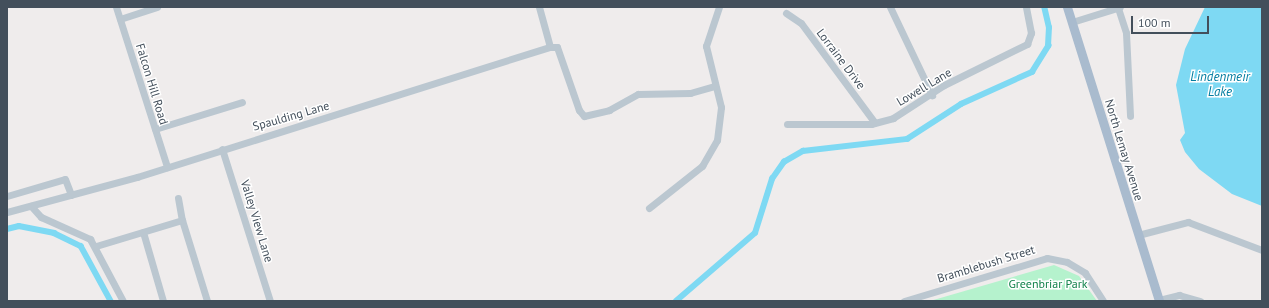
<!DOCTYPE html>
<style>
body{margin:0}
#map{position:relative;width:1269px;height:308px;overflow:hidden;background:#efecec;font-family:"PT Sans",sans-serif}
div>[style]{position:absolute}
.green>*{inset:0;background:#b5f2cd}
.water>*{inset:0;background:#7ed9f3}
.canal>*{height:5.5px;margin:-2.75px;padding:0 2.75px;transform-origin:2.75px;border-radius:2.75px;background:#7ed9f3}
.minor>*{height:7px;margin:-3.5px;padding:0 3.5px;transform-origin:3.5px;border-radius:3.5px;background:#bbc7d0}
.major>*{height:9px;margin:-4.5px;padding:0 4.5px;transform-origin:4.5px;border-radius:4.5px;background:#a9bbce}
span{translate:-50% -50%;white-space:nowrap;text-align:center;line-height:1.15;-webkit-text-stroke:3px #fff;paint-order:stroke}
.street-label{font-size:12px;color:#434f5b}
.park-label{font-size:12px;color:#0f8149}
.water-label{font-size:13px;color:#037da0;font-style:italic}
.frame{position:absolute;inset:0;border:8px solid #434f5b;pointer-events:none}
.scale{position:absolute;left:1131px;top:16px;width:78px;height:18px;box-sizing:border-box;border:2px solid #434f5b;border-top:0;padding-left:5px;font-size:12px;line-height:14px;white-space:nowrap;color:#434f5b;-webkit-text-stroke:3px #fff;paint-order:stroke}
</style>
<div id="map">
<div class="green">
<div style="clip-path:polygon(1054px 265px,1079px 276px,1097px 301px,930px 301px)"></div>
</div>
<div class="water">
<div style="clip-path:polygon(1205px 7px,1262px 7px,1262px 206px,1232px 194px,1199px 169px,1185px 152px,1180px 140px,1185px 133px,1176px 85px,1185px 49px)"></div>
</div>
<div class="canal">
<div style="left:7px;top:229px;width:12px;rotate:-14deg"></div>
<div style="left:19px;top:226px;width:36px;rotate:11deg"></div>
<div style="left:54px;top:233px;width:30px;rotate:26deg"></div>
<div style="left:81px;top:246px;width:63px;rotate:61.4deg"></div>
<div style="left:676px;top:301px;width:104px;rotate:-40.7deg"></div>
<div style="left:755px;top:233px;width:57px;rotate:-72.5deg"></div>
<div style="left:772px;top:179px;width:21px;rotate:-55deg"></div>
<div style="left:784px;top:162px;width:22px;rotate:-30deg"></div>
<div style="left:803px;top:151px;width:105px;rotate:-6.6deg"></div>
<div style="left:907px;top:139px;width:64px;rotate:-32.9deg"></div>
<div style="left:961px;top:104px;width:78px;rotate:-24.3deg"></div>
<div style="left:1032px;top:72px;width:31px;rotate:-58deg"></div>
<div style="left:1048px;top:46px;width:18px;rotate:-87deg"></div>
<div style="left:1049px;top:28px;width:22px;rotate:-103deg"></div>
</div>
<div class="minor">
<div style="left:116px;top:7px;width:168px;rotate:72.3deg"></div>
<div style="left:539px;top:7px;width:41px;rotate:74.6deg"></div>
<div style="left:890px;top:7px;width:98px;rotate:64.5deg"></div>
<div style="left:1118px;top:8px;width:26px;rotate:72deg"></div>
<div style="left:1126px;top:33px;width:83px;rotate:87.2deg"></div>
<div style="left:786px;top:13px;width:18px;rotate:34deg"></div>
<div style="left:801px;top:23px;width:124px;rotate:53.5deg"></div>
<div style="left:120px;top:19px;width:39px;rotate:-18deg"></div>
<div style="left:1072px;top:22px;width:50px;rotate:-17.4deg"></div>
<div style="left:787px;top:124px;width:84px"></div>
<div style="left:871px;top:124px;width:23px;rotate:-15deg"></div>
<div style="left:893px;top:118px;width:61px;rotate:-32.9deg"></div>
<div style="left:944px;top:85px;width:93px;rotate:-26.3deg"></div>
<div style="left:1027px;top:44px;width:12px;rotate:-70deg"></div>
<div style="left:1031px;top:33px;width:26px;rotate:-101deg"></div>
<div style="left:155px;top:129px;width:91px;rotate:-17.2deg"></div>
<div style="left:222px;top:149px;width:159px;rotate:72.5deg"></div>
<div style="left:7px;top:196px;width:60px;rotate:-16.3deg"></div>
<div style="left:65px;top:179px;width:17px;rotate:69deg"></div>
<div style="left:178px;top:198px;width:22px;rotate:80deg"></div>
<div style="left:31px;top:206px;width:15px;rotate:48deg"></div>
<div style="left:41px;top:217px;width:54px;rotate:24.2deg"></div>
<div style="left:90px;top:239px;width:70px;rotate:62deg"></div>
<div style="left:649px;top:208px;width:68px;rotate:-38.4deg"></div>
<div style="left:702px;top:166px;width:30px;rotate:-60deg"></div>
<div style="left:717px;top:140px;width:33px;rotate:-83deg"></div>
<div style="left:721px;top:107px;width:63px;rotate:-103.8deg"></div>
<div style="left:706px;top:46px;width:41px;rotate:-71.6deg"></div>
<div style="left:7px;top:212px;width:135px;rotate:-15.1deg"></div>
<div style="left:137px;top:177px;width:433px;rotate:-17.5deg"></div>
<div style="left:550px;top:47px;width:7px"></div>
<div style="left:557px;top:47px;width:67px;rotate:70.8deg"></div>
<div style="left:579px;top:110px;width:8px;rotate:50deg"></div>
<div style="left:584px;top:116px;width:26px;rotate:-13deg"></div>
<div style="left:609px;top:110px;width:33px;rotate:-29deg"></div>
<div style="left:638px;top:94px;width:52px;rotate:-1.1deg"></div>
<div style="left:690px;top:93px;width:26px;rotate:-16deg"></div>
<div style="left:182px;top:220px;width:85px;rotate:72.8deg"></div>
<div style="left:143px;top:232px;width:72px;rotate:73.8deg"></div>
<div style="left:1138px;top:235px;width:52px;rotate:-14.6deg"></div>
<div style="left:1188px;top:222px;width:79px;rotate:20.7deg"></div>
<div style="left:96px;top:246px;width:90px;rotate:-16.8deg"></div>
<div style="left:1159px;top:300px;width:21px;rotate:-14deg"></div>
<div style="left:1179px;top:295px;width:22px;rotate:16deg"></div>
<div style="left:904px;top:301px;width:149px;rotate:-16.7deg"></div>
<div style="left:1047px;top:258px;width:20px;rotate:11deg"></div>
<div style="left:1067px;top:262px;width:21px;rotate:31deg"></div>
<div style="left:1085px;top:273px;width:33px;rotate:57deg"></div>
</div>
<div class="major">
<div style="left:1067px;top:7px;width:308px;rotate:72.6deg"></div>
</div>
<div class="street-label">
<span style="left:841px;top:59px;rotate:53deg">Lorraine Drive</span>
<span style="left:152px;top:84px;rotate:73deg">Falcon Hill Road</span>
<span style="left:924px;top:87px;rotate:-31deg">Lowell Lane</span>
<span style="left:291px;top:116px;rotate:-16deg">Spaulding Lane</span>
<span style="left:1124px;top:150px;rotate:73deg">North Lemay Avenue</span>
<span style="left:257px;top:221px;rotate:73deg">Valley View Lane</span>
<span style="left:986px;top:264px;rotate:-17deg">Bramblebush Street</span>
</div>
<div class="park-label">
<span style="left:1048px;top:284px">Greenbriar Park</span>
</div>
<div class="water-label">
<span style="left:1220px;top:85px">Lindenmeir<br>Lake</span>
</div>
<div class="frame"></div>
<div class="scale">100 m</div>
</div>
